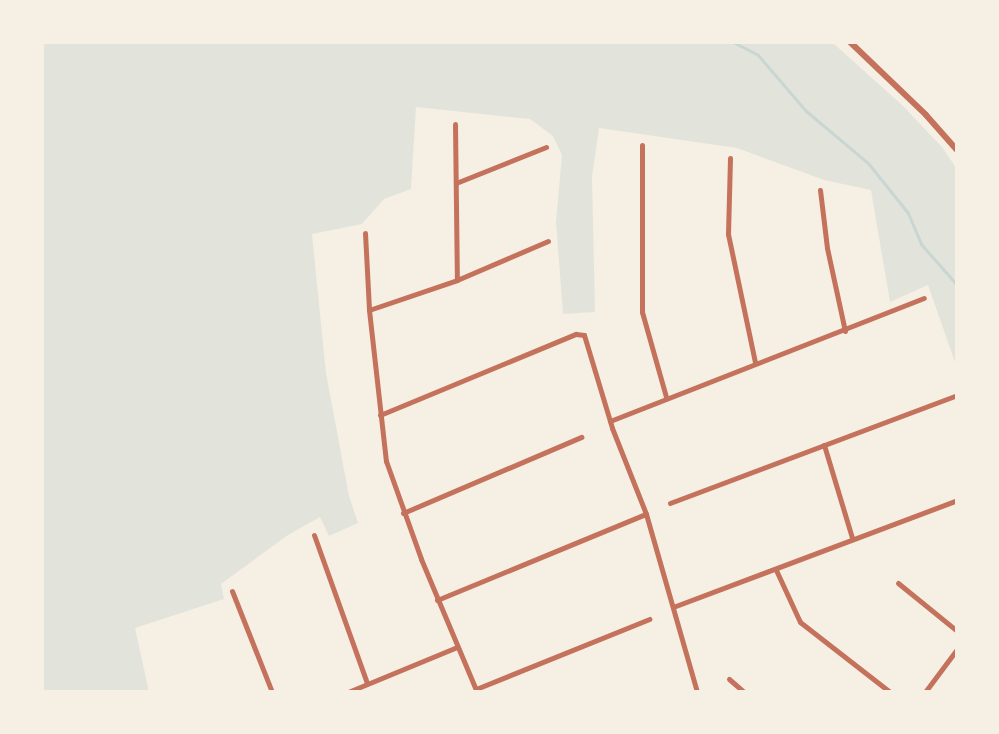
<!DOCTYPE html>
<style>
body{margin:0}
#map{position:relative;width:999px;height:734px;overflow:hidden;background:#f6efe4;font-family:"Alegreya Sans",sans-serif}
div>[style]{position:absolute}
.green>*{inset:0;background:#e2e4dc}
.stream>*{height:3px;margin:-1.5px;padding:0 1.5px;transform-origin:1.5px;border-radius:1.5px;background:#c9d6d2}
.minor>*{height:5px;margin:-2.5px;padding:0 2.5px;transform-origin:2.5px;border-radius:2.5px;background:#c5725c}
.tertiary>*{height:6px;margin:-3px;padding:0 3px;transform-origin:3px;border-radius:3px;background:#c5725c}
span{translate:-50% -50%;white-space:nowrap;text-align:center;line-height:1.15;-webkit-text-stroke:8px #f6efe4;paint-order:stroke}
.frame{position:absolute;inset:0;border:44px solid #f6efe4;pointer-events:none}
</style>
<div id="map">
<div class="green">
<div style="clip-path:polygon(42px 42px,832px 42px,903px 106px,942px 147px,957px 169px,957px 368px,928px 285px,890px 302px,871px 190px,824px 180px,737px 148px,599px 128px,592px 177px,595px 312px,563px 314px,556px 222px,562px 155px,553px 136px,530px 119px,416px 107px,411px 189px,384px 199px,362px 224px,312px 234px,326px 373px,349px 496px,358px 523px,329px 536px,320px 517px,288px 535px,221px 584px,224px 599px,135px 628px,149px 692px,42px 692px)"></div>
</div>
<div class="stream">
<div style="left:733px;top:42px;width:28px;rotate:27deg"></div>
<div style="left:758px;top:55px;width:74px;rotate:49.4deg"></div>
<div style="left:806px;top:111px;width:81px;rotate:40deg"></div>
<div style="left:868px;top:163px;width:64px;rotate:51.3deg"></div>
<div style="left:908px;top:213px;width:34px;rotate:67deg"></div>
<div style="left:921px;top:244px;width:55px;rotate:48.7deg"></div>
</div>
<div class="minor">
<div style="left:455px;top:124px;width:156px;rotate:89.3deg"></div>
<div style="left:642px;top:145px;width:167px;rotate:90deg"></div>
<div style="left:642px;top:312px;width:88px;rotate:74.2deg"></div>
<div style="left:730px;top:158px;width:76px;rotate:91.5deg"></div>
<div style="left:728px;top:234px;width:131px;rotate:78.1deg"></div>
<div style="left:456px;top:183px;width:97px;rotate:-21.8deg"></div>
<div style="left:820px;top:190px;width:58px;rotate:83.1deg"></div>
<div style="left:827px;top:248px;width:85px;rotate:77.8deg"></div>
<div style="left:365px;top:233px;width:77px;rotate:87deg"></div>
<div style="left:369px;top:310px;width:152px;rotate:83.6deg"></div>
<div style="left:386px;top:461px;width:104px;rotate:70.3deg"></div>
<div style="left:421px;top:559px;width:144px;rotate:67.2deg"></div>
<div style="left:369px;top:310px;width:93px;rotate:-18.8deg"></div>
<div style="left:457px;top:280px;width:99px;rotate:-23.2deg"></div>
<div style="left:380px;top:415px;width:212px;rotate:-22.5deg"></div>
<div style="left:576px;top:334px;width:8px;rotate:7deg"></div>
<div style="left:584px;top:335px;width:97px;rotate:73.2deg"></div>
<div style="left:612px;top:428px;width:92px;rotate:68.4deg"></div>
<div style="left:646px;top:514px;width:185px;rotate:74deg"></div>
<div style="left:610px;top:421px;width:337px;rotate:-21.4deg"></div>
<div style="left:824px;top:445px;width:97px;rotate:73.2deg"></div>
<div style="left:670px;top:503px;width:307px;rotate:-20.6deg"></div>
<div style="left:403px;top:513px;width:194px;rotate:-23.1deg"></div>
<div style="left:314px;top:535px;width:157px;rotate:70.3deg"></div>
<div style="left:776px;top:570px;width:57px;rotate:65.2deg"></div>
<div style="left:800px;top:622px;width:114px;rotate:37.9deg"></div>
<div style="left:898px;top:583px;width:76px;rotate:39.1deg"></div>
<div style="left:232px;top:591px;width:109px;rotate:68.4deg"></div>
<div style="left:437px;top:600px;width:226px;rotate:-22.4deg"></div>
<div style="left:673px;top:607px;width:303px;rotate:-20.6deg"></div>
<div style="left:729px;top:679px;width:20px;rotate:41deg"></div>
<div style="left:476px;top:689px;width:187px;rotate:-22deg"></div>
<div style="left:348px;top:692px;width:118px;rotate:-22.4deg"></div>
<div style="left:925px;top:692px;width:54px;rotate:-53.3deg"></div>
</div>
<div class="tertiary">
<div style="left:850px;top:42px;width:105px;rotate:43.8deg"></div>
<div style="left:926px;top:115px;width:47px;rotate:48.5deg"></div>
</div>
<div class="frame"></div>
</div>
